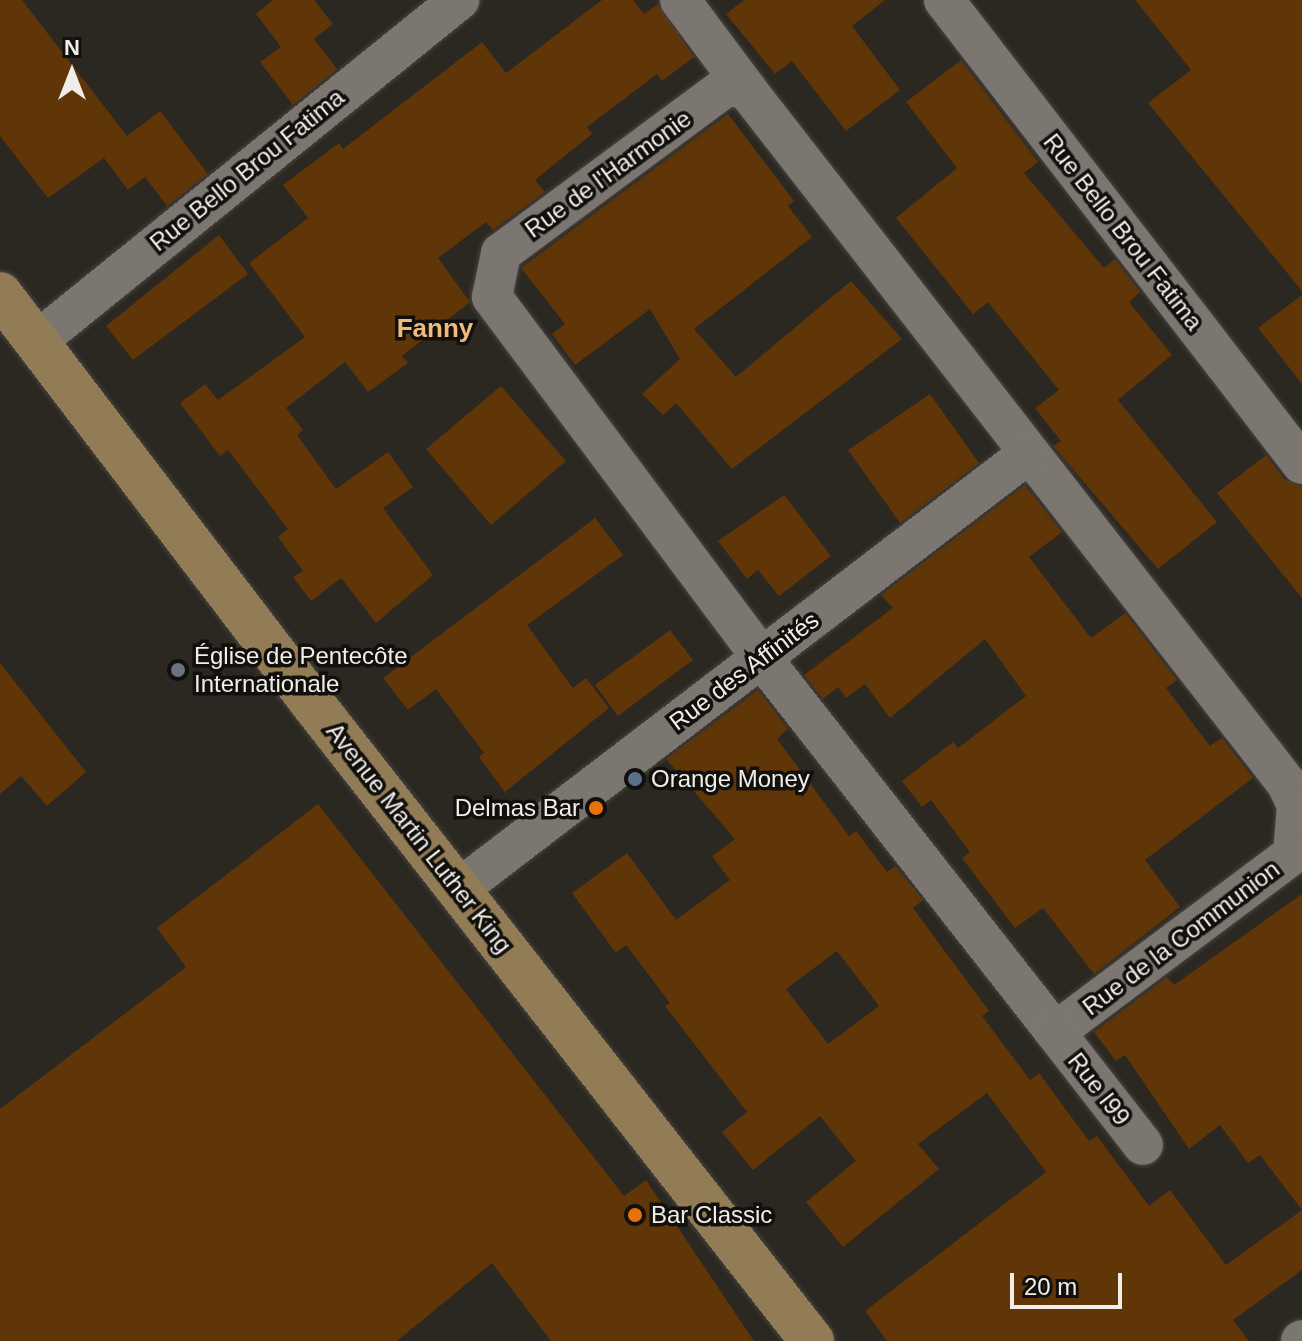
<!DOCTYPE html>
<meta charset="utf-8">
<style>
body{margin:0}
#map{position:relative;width:1302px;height:1341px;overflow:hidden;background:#2b2721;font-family:Helvetica,sans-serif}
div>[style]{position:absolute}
.building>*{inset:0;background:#603507}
.roads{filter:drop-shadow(0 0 2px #484540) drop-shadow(0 0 2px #484540)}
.street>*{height:40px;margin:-20px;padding:0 20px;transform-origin:20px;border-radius:20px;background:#7b7670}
.secondary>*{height:44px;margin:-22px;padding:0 22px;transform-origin:22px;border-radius:22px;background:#927c55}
.dots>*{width:22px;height:22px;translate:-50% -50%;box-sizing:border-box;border:4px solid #12100d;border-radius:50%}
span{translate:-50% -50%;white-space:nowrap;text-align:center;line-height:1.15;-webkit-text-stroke:7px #12100d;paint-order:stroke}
.street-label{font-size:24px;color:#f1eeea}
.poi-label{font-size:24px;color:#f1eeea}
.left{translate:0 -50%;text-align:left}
.right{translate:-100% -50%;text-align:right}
.neighbourhood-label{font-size:26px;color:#f0b97d;font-weight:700}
.north{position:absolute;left:32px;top:32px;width:80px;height:80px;-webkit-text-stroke:6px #12100d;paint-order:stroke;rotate:0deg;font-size:22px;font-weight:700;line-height:32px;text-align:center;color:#f1eeea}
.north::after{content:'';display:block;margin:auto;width:28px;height:36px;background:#f1eeea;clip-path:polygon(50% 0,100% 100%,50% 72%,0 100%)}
.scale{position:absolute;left:1010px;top:1273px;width:112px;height:36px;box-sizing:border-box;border:4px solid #f1eeea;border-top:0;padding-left:10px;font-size:24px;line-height:28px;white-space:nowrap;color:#f1eeea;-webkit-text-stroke:6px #12100d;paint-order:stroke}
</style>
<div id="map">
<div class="building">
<div style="clip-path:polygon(0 0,22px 0,127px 136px,160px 111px,208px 174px,167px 206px,145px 177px,128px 190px,104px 158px,48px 198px,0 136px)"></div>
<div style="clip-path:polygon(273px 0,314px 0,333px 24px,314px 39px,337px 69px,293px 105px,260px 62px,281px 47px,256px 14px)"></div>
<div style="clip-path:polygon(602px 0,633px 0,644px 14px,658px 4px,694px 57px,662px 81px,657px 74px,587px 127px,592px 134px,535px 180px,545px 192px,493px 230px,486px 222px,438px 258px,470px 302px,402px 356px,408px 363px,368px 392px,345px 362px,286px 408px,303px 430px,297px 435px,336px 489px,388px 452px,413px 487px,383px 508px,433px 575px,376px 623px,341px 578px,311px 601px,293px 577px,303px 571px,278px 537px,288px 529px,228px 450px,220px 456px,180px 403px,205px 384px,218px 400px,305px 337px,249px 263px,308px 218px,283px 185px,339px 143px,343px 149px,482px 42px,506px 73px)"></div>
<div style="clip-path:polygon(744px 0,885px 0,852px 26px,900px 90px,846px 131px,792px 61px,775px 74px,726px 14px)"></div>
<div style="clip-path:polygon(1135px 0,1302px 0,1302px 291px,1148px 103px,1191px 70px)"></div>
<div style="clip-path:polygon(961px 60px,1038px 162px,1024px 173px,1104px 268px,1115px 259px,1140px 292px,1129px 302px,1172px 355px,1118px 400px,1217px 522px,1158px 569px,1053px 446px,1061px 441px,1035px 408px,1059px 390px,988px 302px,973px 314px,896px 218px,957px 168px,906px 102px)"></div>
<div style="clip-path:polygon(728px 114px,794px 201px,788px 206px,812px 237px,694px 329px,736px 377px,851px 281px,902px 339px,732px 469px,676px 403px,663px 415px,642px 394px,680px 359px,650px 309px,575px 365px,552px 334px,565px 324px,521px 268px)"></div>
<div style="clip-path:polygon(219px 235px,248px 274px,133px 360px,106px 326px)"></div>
<div style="clip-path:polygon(1302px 295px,1302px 384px,1258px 328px)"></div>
<div style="clip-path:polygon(501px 386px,566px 461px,491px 525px,426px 449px)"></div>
<div style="clip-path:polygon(930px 394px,979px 463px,900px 523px,848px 450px)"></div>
<div style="clip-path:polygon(1266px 455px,1284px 479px,1302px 486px,1302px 598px,1217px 493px)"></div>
<div style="clip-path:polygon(1025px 485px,1062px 532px,1029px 557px,1091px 638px,1125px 613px,1177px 680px,1166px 688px,1210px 746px,1222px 738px,1253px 778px,1145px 860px,1180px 907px,1094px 974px,1043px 908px,1015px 928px,962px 858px,970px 852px,931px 800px,922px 807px,902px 781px,953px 742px,958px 748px,1026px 696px,985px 639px,890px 718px,865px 684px,846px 698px,838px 687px,823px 699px,804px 675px,893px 608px,881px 595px)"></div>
<div style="clip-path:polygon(784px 495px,831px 556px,779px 596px,758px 570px,747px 579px,718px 541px)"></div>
<div style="clip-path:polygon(595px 518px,623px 555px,527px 625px,573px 688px,586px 678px,609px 708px,505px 792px,479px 757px,484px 753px,436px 689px,408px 710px,383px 678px)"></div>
<div style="clip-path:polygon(670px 630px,693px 660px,618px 716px,595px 685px)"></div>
<div style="clip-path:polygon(0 663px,86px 772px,47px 806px,21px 776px,0 794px)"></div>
<div style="clip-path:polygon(evenodd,758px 690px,788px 729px,777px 739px,849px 836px,856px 831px,887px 872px,895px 866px,923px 900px,913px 908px,989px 1011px,982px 1016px,1030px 1080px,1039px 1073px,1089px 1141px,1097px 1136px,1149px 1206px,1170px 1190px,1226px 1265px,1302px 1210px,1260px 1155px,1248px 1163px,1220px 1125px,1189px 1149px,1125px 1055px,1116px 1061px,1094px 1032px,1167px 977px,1174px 985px,1302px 894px,1302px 1270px,1233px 1320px,1249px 1341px,887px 1341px,865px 1311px,1046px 1172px,987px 1093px,918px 1144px,939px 1169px,843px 1247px,806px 1202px,856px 1161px,820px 1116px,753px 1170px,722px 1132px,747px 1112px,665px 1006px,670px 1003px,626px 945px,616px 953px,572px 893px,627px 853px,676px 920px,730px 880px,712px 856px,735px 839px,666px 759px,758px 690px,837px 951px,879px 1006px,828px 1044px,786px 989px,837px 951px)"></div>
<div style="clip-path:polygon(318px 804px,624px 1196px,646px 1180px,754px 1341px,551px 1341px,492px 1263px,397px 1341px,0 1341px,0 1109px,186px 967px,157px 928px)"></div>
</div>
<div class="roads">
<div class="street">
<div style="left:680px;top:0;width:112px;rotate:53.3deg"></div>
<div style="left:944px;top:0;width:586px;rotate:52.35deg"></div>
<div style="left:728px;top:85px;width:20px;rotate:15deg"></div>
<div style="left:747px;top:90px;width:879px;rotate:52.11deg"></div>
<div style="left:1287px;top:784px;width:23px;rotate:65deg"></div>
<div style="left:1297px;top:805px;width:49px;rotate:94.7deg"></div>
<div style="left:1293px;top:854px;width:297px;rotate:143.2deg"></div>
<div style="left:1055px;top:1032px;width:475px;rotate:-128.1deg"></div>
<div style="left:762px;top:658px;width:451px;rotate:-126.8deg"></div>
<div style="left:492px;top:297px;width:45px;rotate:-78.4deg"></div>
<div style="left:501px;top:253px;width:282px;rotate:-36.5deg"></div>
<div style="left:37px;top:341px;width:543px;rotate:-38.94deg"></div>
<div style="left:460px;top:888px;width:715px;rotate:-37.38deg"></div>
<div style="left:1055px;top:1032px;width:143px;rotate:52.1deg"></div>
<div style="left:1301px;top:1341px;width:1px;rotate:-45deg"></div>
</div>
<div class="secondary">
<div style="left:0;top:294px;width:522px;rotate:52.63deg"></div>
<div style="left:317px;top:709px;width:803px;rotate:51.93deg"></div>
</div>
</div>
<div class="dots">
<div style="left:178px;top:670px;background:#6b7280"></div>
<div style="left:635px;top:779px;background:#5c6f8a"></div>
<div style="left:596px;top:808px;background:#e8710a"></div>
<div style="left:635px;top:1215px;background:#e8710a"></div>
</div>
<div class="street-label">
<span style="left:247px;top:170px;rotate:-39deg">Rue Bello Brou Fatima</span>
<span style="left:608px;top:174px;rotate:-36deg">Rue de l'Harmonie</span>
<span style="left:1123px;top:232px;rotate:52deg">Rue Bello Brou Fatima</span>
<span style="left:744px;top:671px;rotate:-37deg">Rue des Affinités</span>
<span style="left:419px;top:838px;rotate:52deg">Avenue Martin Luther King</span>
<span style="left:1181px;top:938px;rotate:-37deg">Rue de la Communion</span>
<span style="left:1099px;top:1089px;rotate:52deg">Rue I99</span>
</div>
<div class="poi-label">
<span class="left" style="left:194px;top:670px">Église de Pentecôte<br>Internationale</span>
<span class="left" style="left:651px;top:779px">Orange Money</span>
<span class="right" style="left:580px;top:808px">Delmas Bar</span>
<span class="left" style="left:651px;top:1215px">Bar Classic</span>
</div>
<div class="neighbourhood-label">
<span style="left:435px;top:329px">Fanny</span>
</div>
<div class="north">N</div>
<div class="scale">20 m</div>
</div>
